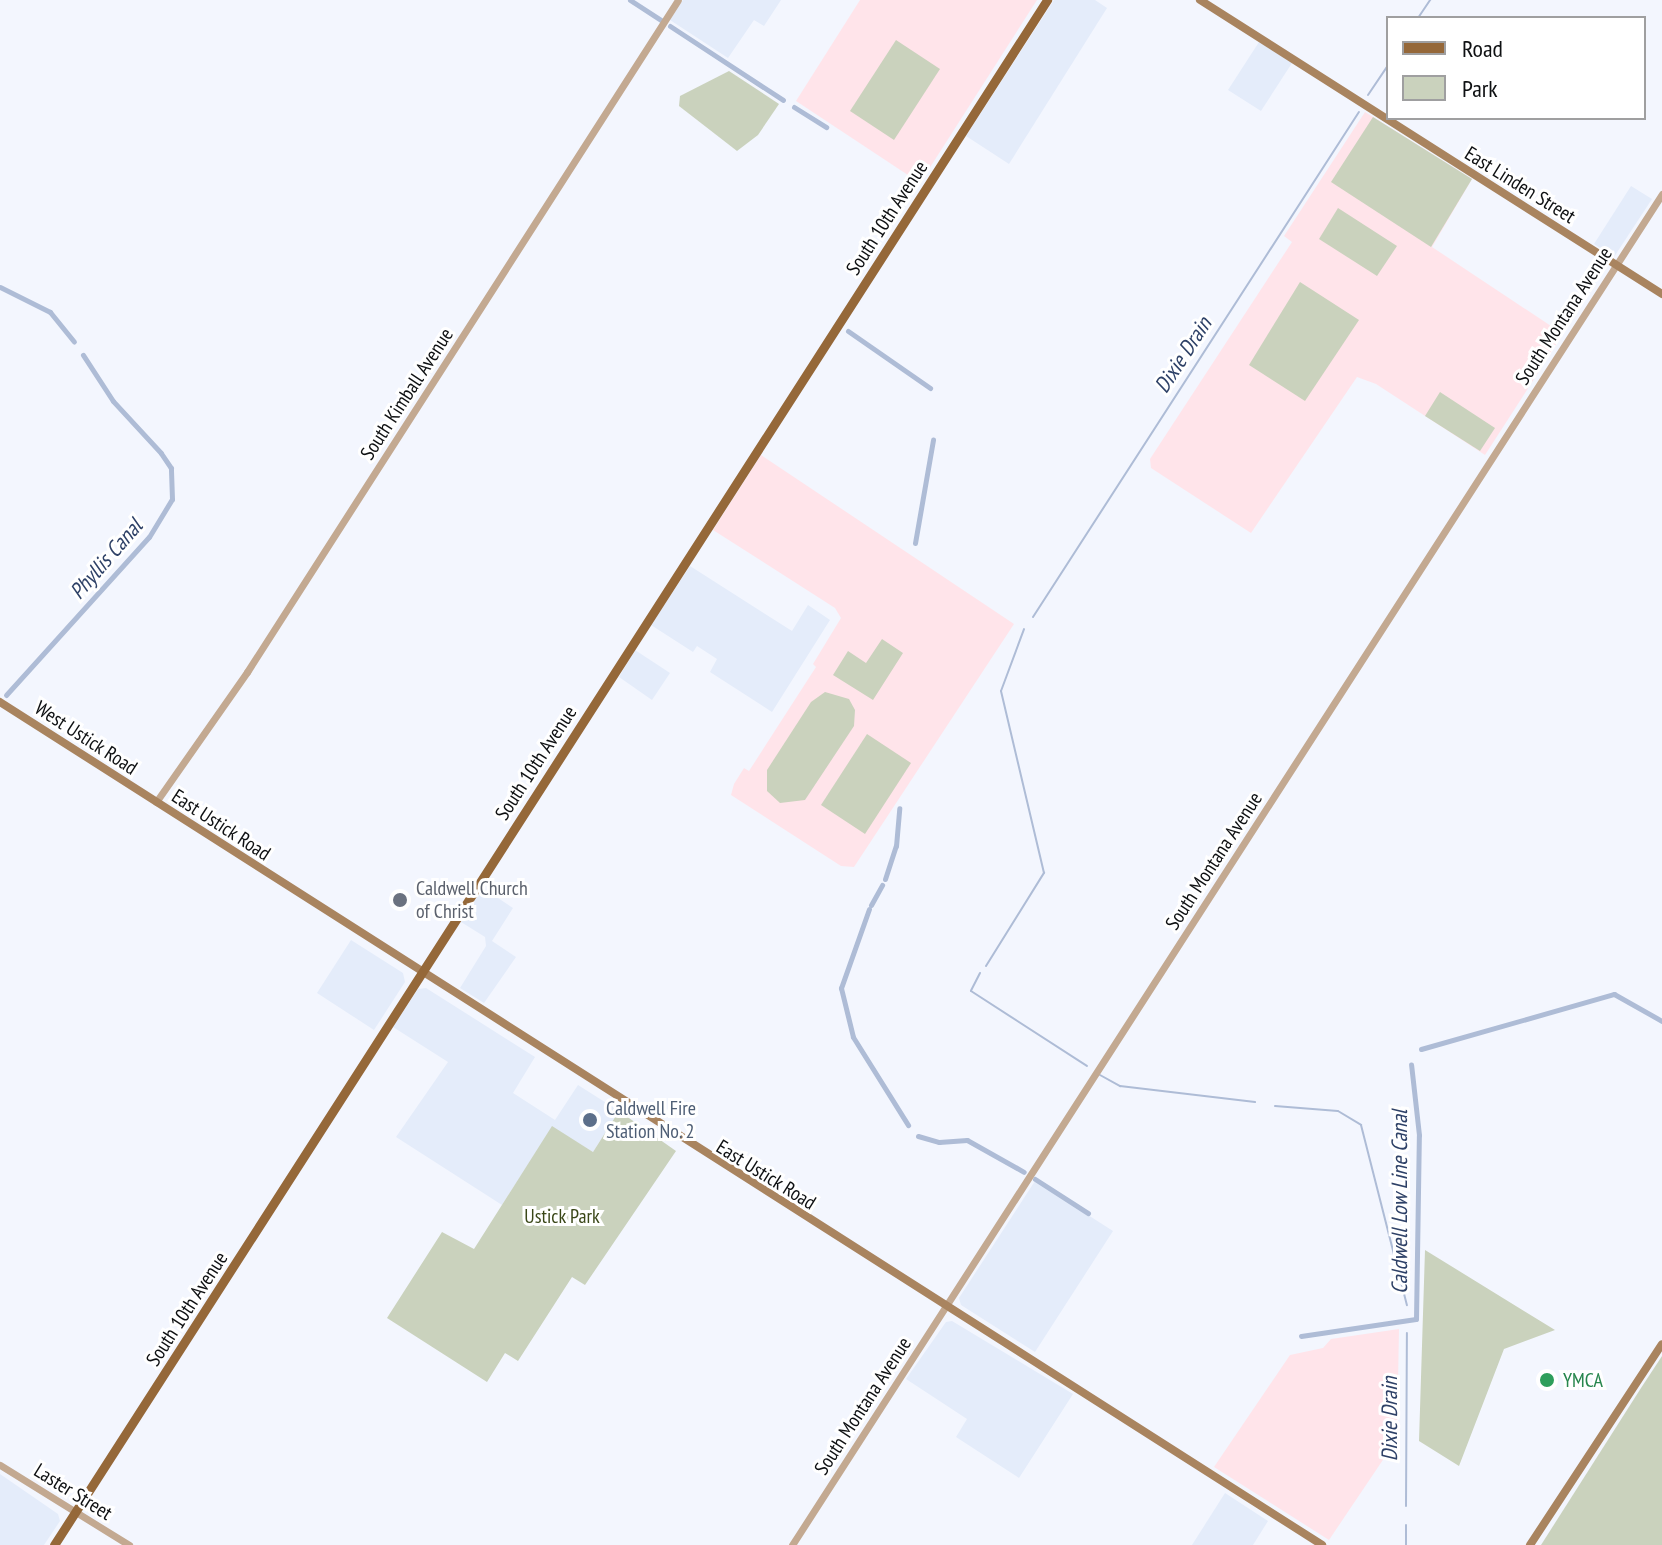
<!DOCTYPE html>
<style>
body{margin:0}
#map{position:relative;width:1662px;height:1545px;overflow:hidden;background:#f3f6fe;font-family:"PT Sans Narrow",sans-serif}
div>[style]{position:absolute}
.built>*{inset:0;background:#e4ecfa}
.education>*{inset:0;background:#ffe4ea}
.green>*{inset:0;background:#cad2bd}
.stream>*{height:2px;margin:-1px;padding:0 1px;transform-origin:1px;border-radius:1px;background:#aebcd6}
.canal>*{height:5px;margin:-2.5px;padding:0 2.5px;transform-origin:2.5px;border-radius:2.5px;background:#aebcd6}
.tertiary>*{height:7px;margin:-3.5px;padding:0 3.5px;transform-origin:3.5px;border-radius:3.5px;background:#c3a991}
.secondary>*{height:8px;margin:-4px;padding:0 4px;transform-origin:4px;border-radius:4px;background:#a9845f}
.primary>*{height:9px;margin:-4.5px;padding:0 4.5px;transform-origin:4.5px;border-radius:4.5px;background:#956839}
.dots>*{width:22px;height:22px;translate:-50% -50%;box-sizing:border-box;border:4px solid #fff;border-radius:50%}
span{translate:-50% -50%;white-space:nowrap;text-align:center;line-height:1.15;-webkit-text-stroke:6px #fff;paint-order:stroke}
.street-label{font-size:20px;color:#0e1012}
.worship-label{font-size:20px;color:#5b616d}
.left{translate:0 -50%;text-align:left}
.service-label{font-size:20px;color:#4e5e75}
.park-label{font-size:20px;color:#3a4718}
.leisure-label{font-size:20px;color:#27864d}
.water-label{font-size:22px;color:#2e4167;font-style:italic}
.legend{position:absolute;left:1386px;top:16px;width:260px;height:104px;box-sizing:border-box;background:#fff;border:2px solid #9f9fa0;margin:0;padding:10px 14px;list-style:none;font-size:24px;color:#0e1012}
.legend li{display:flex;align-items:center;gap:16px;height:40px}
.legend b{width:40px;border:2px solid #9f9fa0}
</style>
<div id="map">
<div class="built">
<div style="clip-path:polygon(683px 0,781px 0,764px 26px,754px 20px,728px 58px,670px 20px)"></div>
<div style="clip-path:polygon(1054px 0,1095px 0,1107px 8px,1009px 164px,966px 136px)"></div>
<div style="clip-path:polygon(1259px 42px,1292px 63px,1261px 111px,1228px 90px)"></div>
<div style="clip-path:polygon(1631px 186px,1652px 199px,1614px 257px,1594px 244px)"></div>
<div style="clip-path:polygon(690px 566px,792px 631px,808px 605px,830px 620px,772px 712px,710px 672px,717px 659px,697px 646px,693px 652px,651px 625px)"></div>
<div style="clip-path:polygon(635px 650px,670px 673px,652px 700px,619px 677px)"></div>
<div style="clip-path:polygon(483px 888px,513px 908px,492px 941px,516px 957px,484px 1003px,460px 988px,486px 946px,485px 937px,461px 922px)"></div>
<div style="clip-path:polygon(351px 940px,403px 973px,405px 982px,374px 1030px,317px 993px)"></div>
<div style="clip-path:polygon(426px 988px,535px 1057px,513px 1093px,555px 1120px,578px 1085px,619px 1111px,593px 1152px,552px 1127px,502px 1205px,396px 1137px,448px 1062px,393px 1027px,418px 989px)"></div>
<div style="clip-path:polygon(1035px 1181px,1113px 1231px,1035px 1352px,961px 1305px,959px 1298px)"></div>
<div style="clip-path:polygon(952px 1321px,1073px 1394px,1019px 1478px,956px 1437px,967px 1419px,906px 1379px,946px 1322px)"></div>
<div style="clip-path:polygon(0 1474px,58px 1514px,60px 1521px,44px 1545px,0 1545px)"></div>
<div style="clip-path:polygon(1225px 1493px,1268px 1521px,1253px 1545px,1192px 1545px)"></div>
</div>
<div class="education">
<div style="clip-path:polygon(860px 0,1037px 0,920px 183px,796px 101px)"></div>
<div style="clip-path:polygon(1365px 112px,1472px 179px,1432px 247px,1563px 334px,1485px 455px,1376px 384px,1357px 377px,1251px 533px,1151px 468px,1150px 459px,1292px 242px,1284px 236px)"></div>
<div style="clip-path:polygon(761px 455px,1014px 624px,854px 867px,841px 866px,731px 795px,734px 784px,744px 768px,749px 771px,816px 667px,813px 664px,841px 618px,835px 608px,713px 530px)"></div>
<div style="clip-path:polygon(1399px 1329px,1397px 1439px,1329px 1540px,1214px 1467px,1290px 1355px,1323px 1348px,1331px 1339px)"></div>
</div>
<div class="green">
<div style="clip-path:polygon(896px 40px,940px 69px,894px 140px,850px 111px)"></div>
<div style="clip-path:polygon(729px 71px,779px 104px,758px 135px,737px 151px,679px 106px,680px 96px)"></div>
<div style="clip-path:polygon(1373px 117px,1472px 179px,1431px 247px,1331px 182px)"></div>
<div style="clip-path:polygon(1338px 208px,1397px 246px,1377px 276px,1319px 239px)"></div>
<div style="clip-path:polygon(1300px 282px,1359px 320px,1305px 401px,1249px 365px)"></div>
<div style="clip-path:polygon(1440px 392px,1495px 428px,1480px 451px,1425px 416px)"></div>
<div style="clip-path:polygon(882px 639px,903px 653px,873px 700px,833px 675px,848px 651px,866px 663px)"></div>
<div style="clip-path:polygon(825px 692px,849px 699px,855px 710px,854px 726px,805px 800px,780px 803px,767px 791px,767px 770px,811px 702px)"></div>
<div style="clip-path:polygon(867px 734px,911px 763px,865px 834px,821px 805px)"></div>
<div style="clip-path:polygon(619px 1111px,676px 1151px,585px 1285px,572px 1277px,518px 1361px,505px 1353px,487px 1382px,387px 1318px,442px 1232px,474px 1249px,552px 1126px,593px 1152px)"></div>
<div style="clip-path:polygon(1425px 1250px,1555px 1330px,1504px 1349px,1459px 1466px,1419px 1441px)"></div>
<div style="clip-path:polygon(1662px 1356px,1662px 1545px,1541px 1545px,1641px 1388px)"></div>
</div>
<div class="stream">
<div style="left:1418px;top:18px;width:22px;rotate:-56deg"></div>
<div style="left:1368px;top:95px;width:36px;rotate:-56deg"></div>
<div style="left:1033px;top:617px;width:601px;rotate:-57.16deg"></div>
<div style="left:986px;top:966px;width:110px;rotate:-58.1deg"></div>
<div style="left:1044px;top:873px;width:187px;rotate:-103.3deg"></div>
<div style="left:1001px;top:691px;width:66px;rotate:-69.6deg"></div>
<div style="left:980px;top:973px;width:20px;rotate:117deg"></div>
<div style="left:971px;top:991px;width:138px;rotate:32.9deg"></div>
<div style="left:1100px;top:1075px;width:23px;rotate:29deg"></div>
<div style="left:1120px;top:1086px;width:136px;rotate:6.8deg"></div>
<div style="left:1275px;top:1106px;width:63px;rotate:4.5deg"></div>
<div style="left:1338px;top:1111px;width:27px;rotate:31deg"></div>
<div style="left:1361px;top:1125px;width:186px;rotate:75.7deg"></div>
<div style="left:1406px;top:1506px;width:173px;rotate:-89.7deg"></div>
<div style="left:1406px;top:1545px;width:20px;rotate:-90deg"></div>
</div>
<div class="canal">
<div style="left:630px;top:0;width:37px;rotate:33deg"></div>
<div style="left:670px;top:26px;width:135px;rotate:33.2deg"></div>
<div style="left:794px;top:107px;width:38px;rotate:32deg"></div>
<div style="left:0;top:287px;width:56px;rotate:26.6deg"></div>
<div style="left:50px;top:312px;width:38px;rotate:51deg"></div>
<div style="left:848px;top:331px;width:100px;rotate:34.8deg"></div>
<div style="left:915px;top:543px;width:105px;rotate:-80.1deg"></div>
<div style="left:6px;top:695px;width:213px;rotate:-47.9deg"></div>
<div style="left:149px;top:537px;width:44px;rotate:-58.8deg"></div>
<div style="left:172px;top:499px;width:31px;rotate:-92deg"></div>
<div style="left:171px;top:468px;width:18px;rotate:-124deg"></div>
<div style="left:161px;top:453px;width:71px;rotate:-132.7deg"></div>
<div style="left:113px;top:401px;width:55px;rotate:-123.1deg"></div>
<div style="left:885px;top:879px;width:35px;rotate:-72deg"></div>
<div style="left:896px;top:846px;width:38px;rotate:-85deg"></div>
<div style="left:871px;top:905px;width:23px;rotate:-61deg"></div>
<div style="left:869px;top:909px;width:84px;rotate:109.5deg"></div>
<div style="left:841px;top:988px;width:50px;rotate:76.2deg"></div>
<div style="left:853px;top:1037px;width:104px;rotate:58deg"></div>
<div style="left:1421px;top:1049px;width:201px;rotate:-15.9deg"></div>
<div style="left:1614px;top:994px;width:55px;rotate:29.4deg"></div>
<div style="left:918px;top:1136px;width:22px;rotate:16deg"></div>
<div style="left:939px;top:1142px;width:28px;rotate:-4deg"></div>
<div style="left:967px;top:1140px;width:65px;rotate:29.3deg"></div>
<div style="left:1035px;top:1179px;width:63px;rotate:32.7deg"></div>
<div style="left:1301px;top:1336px;width:116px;rotate:-8.4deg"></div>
<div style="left:1416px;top:1319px;width:184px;rotate:-89.1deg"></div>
<div style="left:1419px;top:1135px;width:71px;rotate:-96.4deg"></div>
</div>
<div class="tertiary">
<div style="left:156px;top:802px;width:159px;rotate:-55deg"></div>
<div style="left:247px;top:672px;width:798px;rotate:-57.33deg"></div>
<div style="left:0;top:1465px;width:152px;rotate:31.8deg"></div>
<div style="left:792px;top:1545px;width:1607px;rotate:-57.22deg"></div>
</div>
<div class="secondary">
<div style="left:1200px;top:0;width:548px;rotate:32.47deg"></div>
<div style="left:0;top:702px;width:1568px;rotate:32.52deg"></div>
<div style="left:1530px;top:1545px;width:240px;rotate:-56.7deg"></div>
</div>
<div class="primary">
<div style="left:54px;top:1545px;width:1837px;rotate:-57.27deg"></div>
</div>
<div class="dots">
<div style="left:400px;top:900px;background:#6b7280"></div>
<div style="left:590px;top:1120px;background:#5c6f8a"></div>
<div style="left:1547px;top:1380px;background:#2e9e5b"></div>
</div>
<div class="street-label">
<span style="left:1520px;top:185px;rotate:32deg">East Linden Street</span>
<span style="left:887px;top:218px;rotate:-57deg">South 10th Avenue</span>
<span style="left:1564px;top:316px;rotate:-57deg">South Montana Avenue</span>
<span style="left:407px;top:394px;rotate:-57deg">South Kimball Avenue</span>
<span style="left:86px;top:738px;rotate:33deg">West Ustick Road</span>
<span style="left:536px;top:763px;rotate:-57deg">South 10th Avenue</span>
<span style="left:221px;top:825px;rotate:33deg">East Ustick Road</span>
<span style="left:1214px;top:861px;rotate:-57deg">South Montana Avenue</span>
<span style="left:766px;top:1175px;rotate:32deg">East Ustick Road</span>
<span style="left:187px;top:1309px;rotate:-57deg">South 10th Avenue</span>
<span style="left:863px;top:1406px;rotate:-57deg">South Montana Avenue</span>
<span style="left:73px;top:1492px;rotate:32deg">Laster Street</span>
</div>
<div class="worship-label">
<span class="left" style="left:416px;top:900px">Caldwell Church<br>of Christ</span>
</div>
<div class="service-label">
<span class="left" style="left:606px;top:1120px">Caldwell Fire<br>Station No. 2</span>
</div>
<div class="park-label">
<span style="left:562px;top:1216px">Ustick Park</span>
</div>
<div class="leisure-label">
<span class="left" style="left:1563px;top:1380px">YMCA</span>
</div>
<div class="water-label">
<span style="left:1183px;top:355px;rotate:-57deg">Dixie Drain</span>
<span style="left:106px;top:559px;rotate:-49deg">Phyllis Canal</span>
<span style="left:1400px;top:1202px;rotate:-90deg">Caldwell Low Line Canal</span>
<span style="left:1390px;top:1419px;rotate:-90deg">Dixie Drain</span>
</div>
<ul class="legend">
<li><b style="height:10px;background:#956839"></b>Road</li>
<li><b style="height:22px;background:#cad2bd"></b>Park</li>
</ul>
</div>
